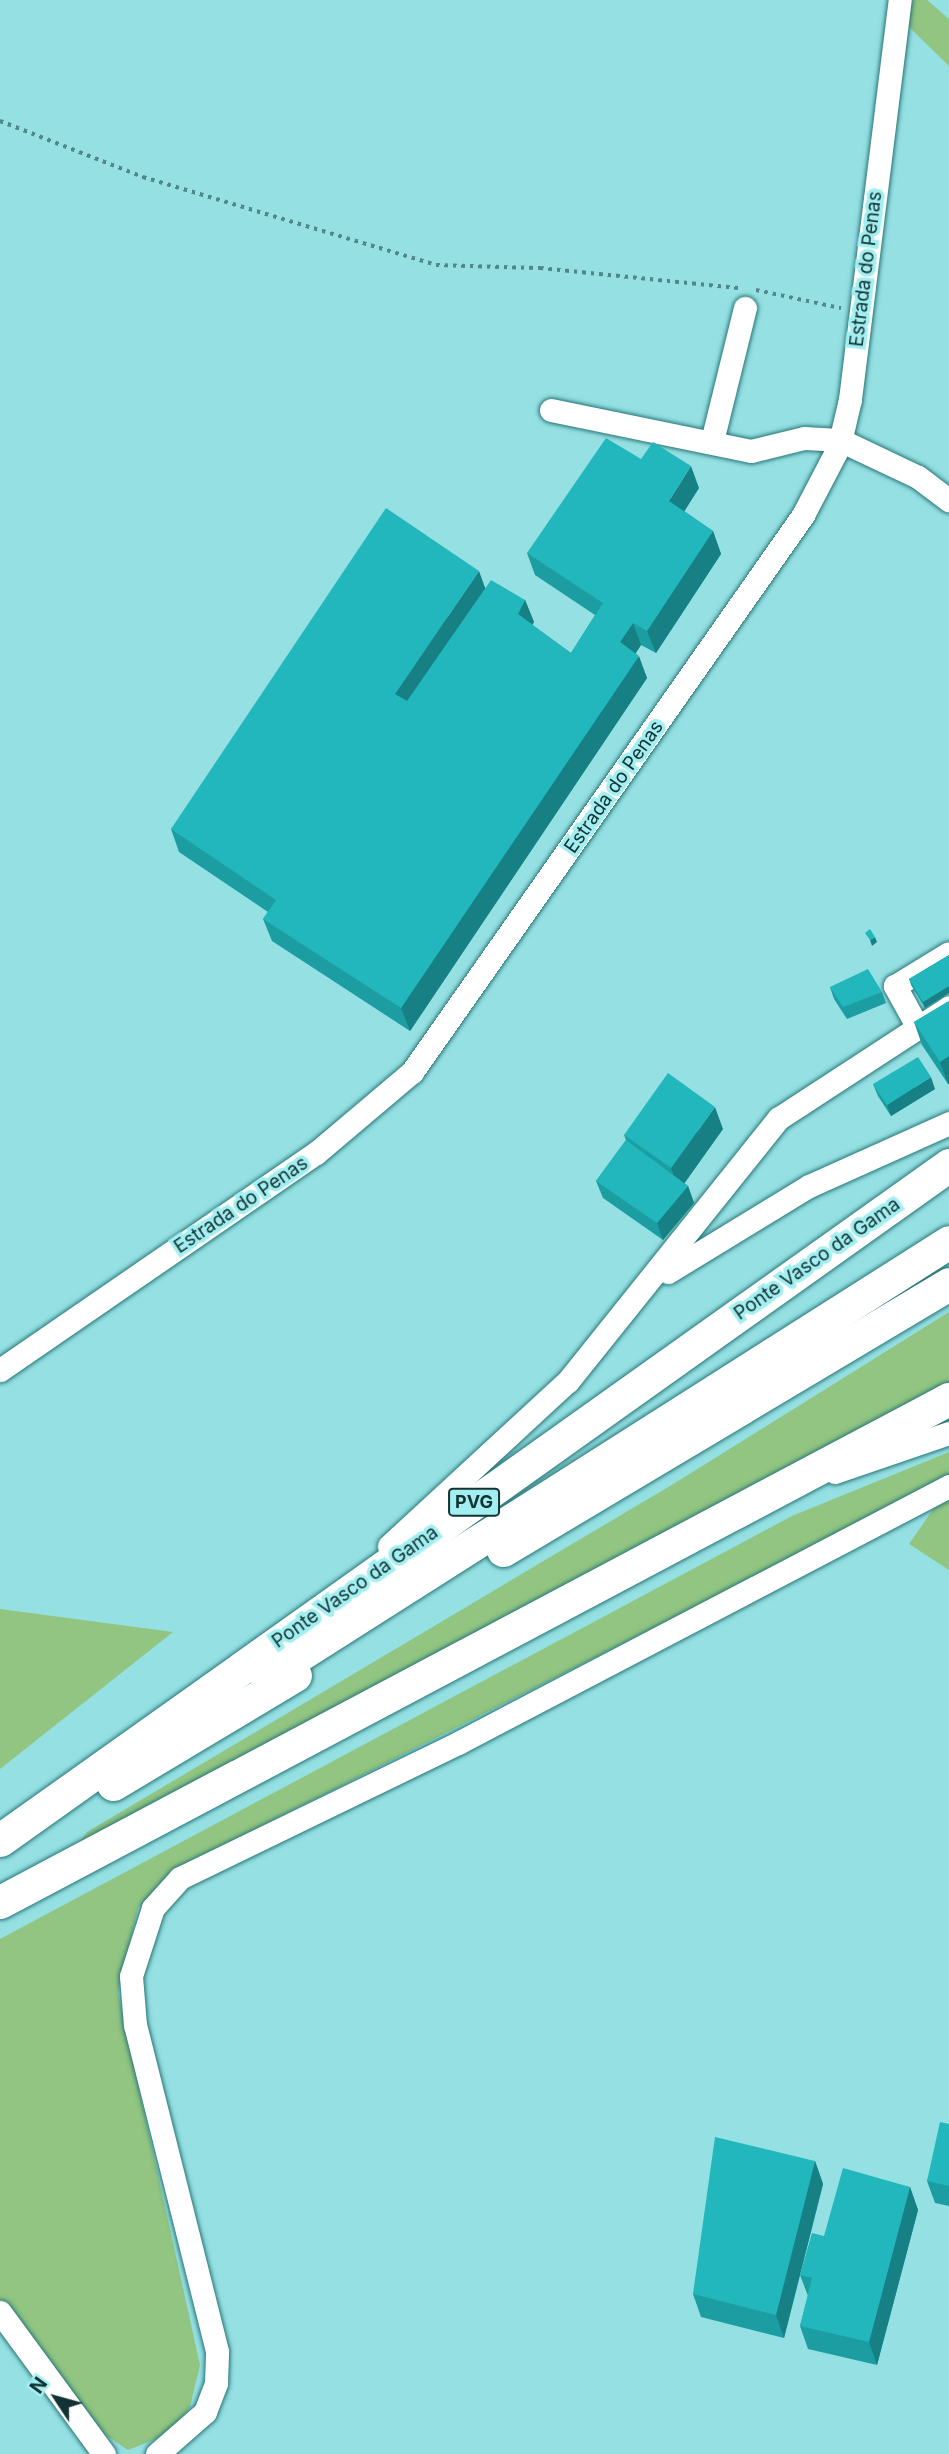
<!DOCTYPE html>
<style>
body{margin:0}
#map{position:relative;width:949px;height:2454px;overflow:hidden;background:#95e0e3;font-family:Inter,sans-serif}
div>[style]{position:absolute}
.green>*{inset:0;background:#91c581}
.path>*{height:3.5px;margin-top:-1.75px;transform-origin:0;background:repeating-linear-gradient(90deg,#528688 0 3.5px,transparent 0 8.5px)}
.roads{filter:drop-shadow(0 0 2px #277678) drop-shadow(0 0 2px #277678)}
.minor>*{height:23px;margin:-11.5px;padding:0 11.5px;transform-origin:11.5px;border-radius:11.5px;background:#fff}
.highway>*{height:33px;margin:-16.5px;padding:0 16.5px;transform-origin:16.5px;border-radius:16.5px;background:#fff}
.wall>*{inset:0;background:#1c9da2}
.shaded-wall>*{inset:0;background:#178084}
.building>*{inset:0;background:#21b7bc}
span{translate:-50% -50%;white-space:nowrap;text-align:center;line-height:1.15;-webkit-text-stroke:7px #a2eef0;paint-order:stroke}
.shield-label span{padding:2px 5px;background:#a2eef0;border:2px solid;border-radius:5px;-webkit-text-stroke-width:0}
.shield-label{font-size:18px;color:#123233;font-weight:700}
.street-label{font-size:19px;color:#123233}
.north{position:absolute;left:21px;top:2363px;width:70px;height:70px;-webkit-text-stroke:5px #a2eef0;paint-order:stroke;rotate:306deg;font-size:19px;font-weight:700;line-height:28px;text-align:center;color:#123233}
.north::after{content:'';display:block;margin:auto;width:24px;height:32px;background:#123233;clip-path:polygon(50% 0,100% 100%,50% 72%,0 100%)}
</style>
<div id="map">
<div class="green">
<div style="clip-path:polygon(913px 0,927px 0,949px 19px,949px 66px,907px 25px)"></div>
<div style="clip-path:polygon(949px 1312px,949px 1394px,78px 1845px,87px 1832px,675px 1483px)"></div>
<div style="clip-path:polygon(949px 1452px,949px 1479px,198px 1858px,138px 1908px,118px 1993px,200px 2365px,190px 2407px,169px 2434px,128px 2450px,93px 2427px,0 2305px,0 1939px,792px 1516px)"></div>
<div style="clip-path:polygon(949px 1500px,949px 1570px,909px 1544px,934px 1508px)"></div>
<div style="clip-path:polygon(0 1609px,173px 1632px,0 1769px)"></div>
</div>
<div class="path">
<div style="left:0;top:121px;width:154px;rotate:21.4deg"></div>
<div style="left:143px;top:177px;width:306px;rotate:16.7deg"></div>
<div style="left:436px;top:265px;width:104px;rotate:1.7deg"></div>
<div style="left:540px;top:268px;width:199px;rotate:5.8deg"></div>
<div style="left:756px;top:290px;width:87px;rotate:12deg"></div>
</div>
<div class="roads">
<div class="minor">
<div style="left:551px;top:410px;width:204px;rotate:11.6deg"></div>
<div style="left:751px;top:451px;width:55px;rotate:-13.8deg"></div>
<div style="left:804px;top:438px;width:36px;rotate:3deg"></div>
<div style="left:840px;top:440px;width:86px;rotate:25.4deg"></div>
<div style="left:918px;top:477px;width:39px;rotate:37deg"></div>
<div style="left:712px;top:441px;width:137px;rotate:-76.1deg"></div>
<div style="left:917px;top:1026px;width:46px;rotate:-118.8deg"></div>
<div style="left:895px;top:986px;width:63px;rotate:-31.4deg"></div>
<div style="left:668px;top:1272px;width:165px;rotate:-31.4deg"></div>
<div style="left:809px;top:1186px;width:154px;rotate:-24.2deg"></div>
<div style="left:0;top:1370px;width:383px;rotate:-34.5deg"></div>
<div style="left:316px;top:1153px;width:126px;rotate:-40.2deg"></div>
<div style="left:412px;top:1072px;width:681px;rotate:-54.93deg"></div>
<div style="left:803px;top:515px;width:78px;rotate:-62.4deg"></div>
<div style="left:839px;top:446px;width:48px;rotate:-76.8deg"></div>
<div style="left:850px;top:399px;width:402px;rotate:-82.9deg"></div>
<div style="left:835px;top:1472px;width:120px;rotate:-18.9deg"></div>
<div style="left:389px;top:1546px;width:243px;rotate:-42.7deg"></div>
<div style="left:568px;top:1381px;width:337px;rotate:-51.3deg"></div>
<div style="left:779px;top:1118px;width:203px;rotate:-33.1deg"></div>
<div style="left:0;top:2312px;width:176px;rotate:53.8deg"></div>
<div style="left:157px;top:2454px;width:64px;rotate:-41.2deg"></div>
<div style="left:205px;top:2412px;width:31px;rotate:-69deg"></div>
<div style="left:216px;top:2383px;width:32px;rotate:-88deg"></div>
<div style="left:217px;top:2351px;width:336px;rotate:-104.1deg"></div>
<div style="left:135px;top:2025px;width:49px;rotate:-94.7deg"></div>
<div style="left:131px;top:1976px;width:71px;rotate:-72.1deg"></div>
<div style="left:153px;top:1908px;width:40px;rotate:-48deg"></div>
<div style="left:180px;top:1878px;width:309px;rotate:-25.9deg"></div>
<div style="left:458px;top:1743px;width:554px;rotate:-27.63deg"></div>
</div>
<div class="highway">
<div style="left:503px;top:1550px;width:519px;rotate:-30.81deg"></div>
<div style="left:266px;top:1676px;width:809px;rotate:-32.43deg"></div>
<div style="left:113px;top:1784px;width:212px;rotate:-30.9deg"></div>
<div style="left:0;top:1840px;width:1165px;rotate:-35.42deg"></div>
<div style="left:0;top:1902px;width:1074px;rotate:-27.93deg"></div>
</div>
</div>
<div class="wall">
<div style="clip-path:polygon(699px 488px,684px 511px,713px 531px,721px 554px,656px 653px,641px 645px,636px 653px,647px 678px,410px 1031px,272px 941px,263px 919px,268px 912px,179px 852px,171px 829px,485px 588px,525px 600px,534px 622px,532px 625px,571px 653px,595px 615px,535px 575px,527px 553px)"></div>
<div style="clip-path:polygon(949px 955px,949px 993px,925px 1008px,911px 985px,909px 979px)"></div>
<div style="clip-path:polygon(830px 987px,882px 992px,886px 1003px,847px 1019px,834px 999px)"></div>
<div style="clip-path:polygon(949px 1001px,949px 1084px,948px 1084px,922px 1045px,914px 1022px)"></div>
<div style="clip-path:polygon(873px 1084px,935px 1089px,891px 1116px,878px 1096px)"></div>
<div style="clip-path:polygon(723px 1129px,684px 1183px,688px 1186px,694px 1203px,663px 1240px,603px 1198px,596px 1181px,626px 1140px,624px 1135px)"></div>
<div style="clip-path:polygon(949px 2124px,949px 2206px,935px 2203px,927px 2181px)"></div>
<div style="clip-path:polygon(815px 2161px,823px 2184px,784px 2338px,701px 2317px,693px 2294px)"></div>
<div style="clip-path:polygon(910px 2187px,918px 2210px,877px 2365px,808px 2349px,800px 2326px,808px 2296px,800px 2275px,824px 2236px)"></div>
</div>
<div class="shaded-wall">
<div style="clip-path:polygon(691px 466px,699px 488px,677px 523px,669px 501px)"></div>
<div style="clip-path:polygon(713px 531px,721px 554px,656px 653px,647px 631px)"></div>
<div style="clip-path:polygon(479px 571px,487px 593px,403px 716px,395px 694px)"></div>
<div style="clip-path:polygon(525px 600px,534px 622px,526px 637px,518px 614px)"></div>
<div style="clip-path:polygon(633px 623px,641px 645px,628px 664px,620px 642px)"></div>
<div style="clip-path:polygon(639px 656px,647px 678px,410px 1031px,401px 1008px)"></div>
<div style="clip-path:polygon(875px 937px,877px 942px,872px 946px,870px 940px)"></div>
<div style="clip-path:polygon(949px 986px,949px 993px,925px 1008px,923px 1002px)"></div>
<div style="clip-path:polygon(949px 1056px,949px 1084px,948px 1084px,940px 1062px)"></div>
<div style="clip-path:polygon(931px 1077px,935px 1089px,891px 1116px,887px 1105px)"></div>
<div style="clip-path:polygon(715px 1107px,723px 1129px,679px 1191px,671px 1168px)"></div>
<div style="clip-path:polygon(688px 1186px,694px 1203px,663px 1240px,657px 1223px)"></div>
<div style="clip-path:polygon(815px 2161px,823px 2184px,784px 2338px,776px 2315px)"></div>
<div style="clip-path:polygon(910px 2187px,918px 2210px,877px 2365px,869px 2342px)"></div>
</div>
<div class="building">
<div style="clip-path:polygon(606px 438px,641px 459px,653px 442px,691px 466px,669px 501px,713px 531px,647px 631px,633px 623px,620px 642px,639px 656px,401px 1008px,263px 919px,276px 900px,171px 829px,386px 508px,479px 571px,395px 694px,407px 701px,491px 580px,525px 600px,518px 614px,571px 653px,603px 603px,527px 553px)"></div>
<div style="clip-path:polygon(870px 929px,875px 937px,870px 940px,865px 933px)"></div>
<div style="clip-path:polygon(949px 955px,949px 986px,923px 1002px,909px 979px)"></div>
<div style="clip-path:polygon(868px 969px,882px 992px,843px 1007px,830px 987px)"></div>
<div style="clip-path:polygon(949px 1001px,949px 1056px,940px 1062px,914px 1022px)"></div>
<div style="clip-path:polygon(918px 1057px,931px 1077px,887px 1105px,873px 1084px)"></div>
<div style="clip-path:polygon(668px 1073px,715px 1107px,671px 1168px,624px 1135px)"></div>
<div style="clip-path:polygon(626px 1140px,688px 1186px,657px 1223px,596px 1181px)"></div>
<div style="clip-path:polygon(940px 2122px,949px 2124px,949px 2186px,927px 2181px)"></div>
<div style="clip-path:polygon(715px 2137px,815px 2161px,776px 2315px,693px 2294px)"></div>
<div style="clip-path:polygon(843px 2168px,910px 2187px,869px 2342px,800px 2326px,812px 2278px,800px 2275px,812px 2233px,824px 2236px)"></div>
</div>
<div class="shield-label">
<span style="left:474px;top:1502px">PVG</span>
</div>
<div class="street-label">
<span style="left:866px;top:269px;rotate:-83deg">Estrada do Penas</span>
<span style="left:614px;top:787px;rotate:-55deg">Estrada do Penas</span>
<span style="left:241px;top:1205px;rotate:-34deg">Estrada do Penas</span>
<span style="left:817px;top:1259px;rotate:-35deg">Ponte Vasco da Gama</span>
<span style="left:355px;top:1587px;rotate:-35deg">Ponte Vasco da Gama</span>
</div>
<div class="north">N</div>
</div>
